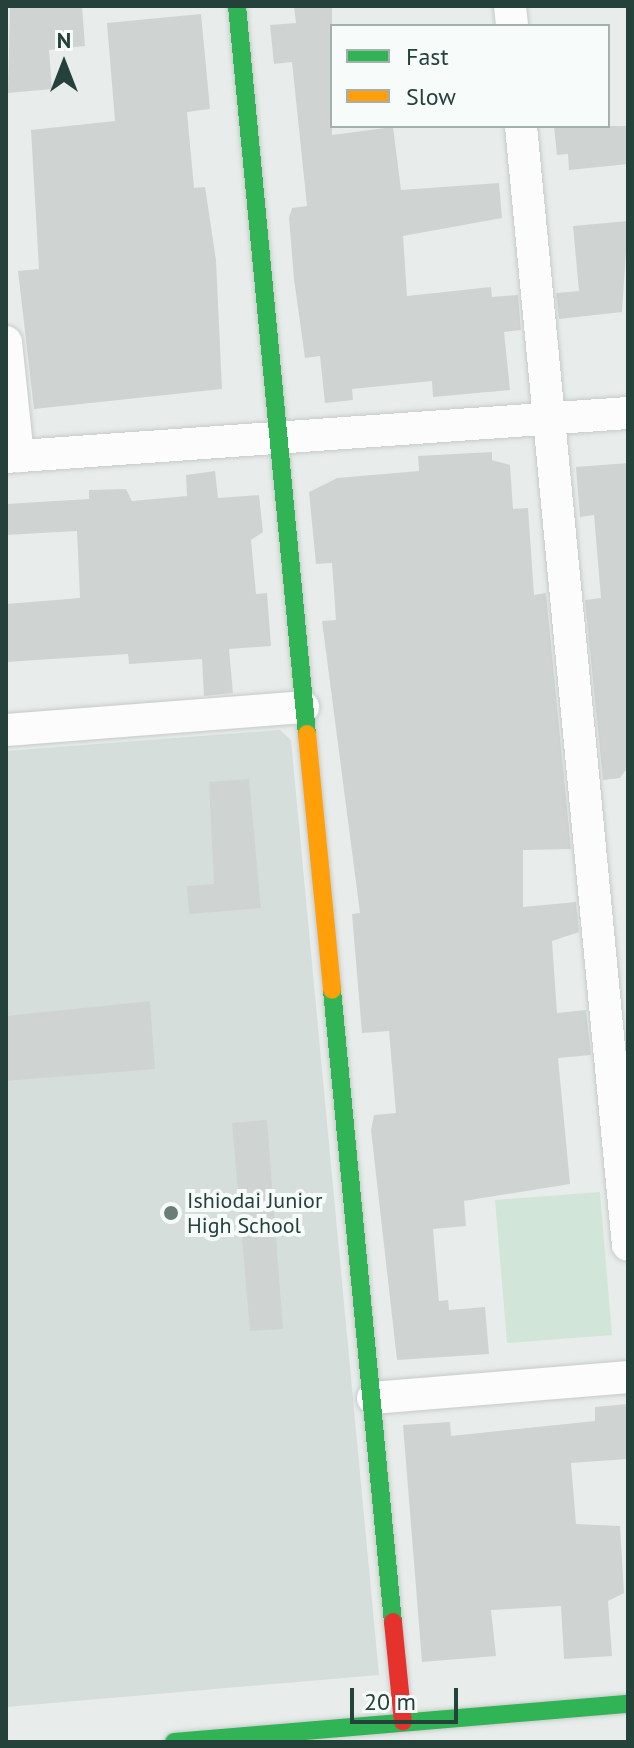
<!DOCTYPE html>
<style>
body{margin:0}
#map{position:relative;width:634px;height:1748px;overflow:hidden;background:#e8edeb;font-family:"PT Sans",sans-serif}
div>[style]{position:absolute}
.built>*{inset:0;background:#d6dedb}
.green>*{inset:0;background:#d1e6d8}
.building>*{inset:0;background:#cfd4d2}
.roads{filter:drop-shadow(0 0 2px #c5cac8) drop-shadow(0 0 2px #c5cac8)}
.street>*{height:32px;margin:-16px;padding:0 16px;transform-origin:16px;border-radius:16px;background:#fcfcfc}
.fast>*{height:18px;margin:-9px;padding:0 9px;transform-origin:9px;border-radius:9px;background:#30b455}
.slow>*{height:18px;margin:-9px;padding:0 9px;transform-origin:9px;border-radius:9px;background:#ff9f0a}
.jam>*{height:18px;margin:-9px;padding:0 9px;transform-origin:9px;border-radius:9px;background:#e5322d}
.dots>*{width:22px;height:22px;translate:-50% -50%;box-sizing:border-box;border:4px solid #f7fbf9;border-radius:50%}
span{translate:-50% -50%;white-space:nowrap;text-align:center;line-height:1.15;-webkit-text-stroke:8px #f7fbf9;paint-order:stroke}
.poi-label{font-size:22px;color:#24423a}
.left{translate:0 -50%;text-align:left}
.frame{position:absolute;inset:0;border:8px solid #24423a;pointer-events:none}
.legend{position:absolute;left:330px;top:24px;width:280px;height:104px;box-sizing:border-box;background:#f7fbf9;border:2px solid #a3b1ad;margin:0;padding:10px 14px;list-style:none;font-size:24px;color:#24423a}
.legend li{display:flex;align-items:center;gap:16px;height:40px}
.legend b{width:40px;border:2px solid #a3b1ad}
.north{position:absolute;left:24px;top:24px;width:80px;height:80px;-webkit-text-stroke:6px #f7fbf9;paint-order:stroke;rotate:0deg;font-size:22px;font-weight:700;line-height:32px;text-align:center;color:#24423a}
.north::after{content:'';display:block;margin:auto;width:28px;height:36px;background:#24423a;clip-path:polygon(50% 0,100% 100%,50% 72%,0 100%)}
.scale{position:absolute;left:350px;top:1688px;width:108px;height:36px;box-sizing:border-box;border:4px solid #24423a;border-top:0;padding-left:10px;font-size:24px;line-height:28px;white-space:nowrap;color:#24423a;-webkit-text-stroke:6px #f7fbf9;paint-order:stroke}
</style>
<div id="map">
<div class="built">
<div style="clip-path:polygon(280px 730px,291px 740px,379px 1675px,6px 1707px,6px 751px)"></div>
</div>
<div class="green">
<div style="clip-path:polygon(600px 1192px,612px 1335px,507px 1343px,495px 1200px)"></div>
</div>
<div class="building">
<div style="clip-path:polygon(10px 6px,82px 6px,85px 46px,49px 50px,52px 89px,8px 93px)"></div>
<div style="clip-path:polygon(294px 6px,332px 6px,332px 135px,393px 127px,401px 190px,499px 183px,502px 218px,403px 236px,407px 296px,491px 287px,492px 297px,518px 295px,521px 330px,504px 332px,510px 390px,433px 397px,432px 381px,352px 389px,353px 400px,325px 403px,320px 356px,305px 358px,294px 279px,289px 218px,292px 208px,307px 206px,292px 62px,274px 64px,270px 25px,296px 23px)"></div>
<div style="clip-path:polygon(201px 14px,210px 109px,187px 112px,194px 188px,205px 187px,216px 260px,222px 389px,34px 409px,18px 271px,39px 269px,31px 130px,115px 121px,107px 23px)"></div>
<div style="clip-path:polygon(554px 126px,628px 126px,628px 164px,569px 170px,568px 154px,557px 155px)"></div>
<div style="clip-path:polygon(628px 221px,622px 312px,559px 319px,556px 293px,579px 291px,573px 226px)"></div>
<div style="clip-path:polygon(492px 452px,492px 460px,510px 465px,513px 509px,528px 508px,534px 595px,546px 593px,571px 849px,523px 850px,523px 907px,576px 902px,579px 932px,552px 941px,557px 1013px,586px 1010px,591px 1055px,558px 1058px,570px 1184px,464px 1201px,466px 1226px,433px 1229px,439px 1301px,448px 1300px,449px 1310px,485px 1307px,489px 1354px,397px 1360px,371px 1130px,374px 1115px,396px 1113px,389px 1031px,362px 1033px,352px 914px,360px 913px,322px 621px,336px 620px,332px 563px,316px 564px,309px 492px,337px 478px,419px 471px,418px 456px)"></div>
<div style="clip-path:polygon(628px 463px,628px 767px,620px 778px,603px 780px,585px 600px,601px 598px,594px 515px,580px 517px,576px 467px)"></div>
<div style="clip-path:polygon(215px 471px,218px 498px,259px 495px,263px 532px,251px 540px,256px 594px,267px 593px,271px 646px,229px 649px,233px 693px,204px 696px,202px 659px,129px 664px,128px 654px,6px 662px,6px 604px,80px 598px,77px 531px,6px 535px,6px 504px,89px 499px,89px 490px,126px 489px,132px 501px,187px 496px,186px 475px)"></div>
<div style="clip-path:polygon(249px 779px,261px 908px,189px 914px,187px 886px,214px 884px,209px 782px)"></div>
<div style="clip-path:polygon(150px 1001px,155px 1069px,6px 1081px,6px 1016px)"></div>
<div style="clip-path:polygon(267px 1120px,283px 1329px,250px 1331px,232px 1123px)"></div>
<div style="clip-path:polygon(628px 1404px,628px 1459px,571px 1463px,576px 1524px,620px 1526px,624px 1593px,608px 1601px,612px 1656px,564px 1659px,561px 1606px,491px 1610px,496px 1656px,422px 1662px,403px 1425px,450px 1422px,451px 1436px,595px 1421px,595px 1407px)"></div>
</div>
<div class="roads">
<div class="street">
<div style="left:510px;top:6px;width:20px;rotate:84deg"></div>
<div style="left:521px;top:126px;width:1124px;rotate:84.54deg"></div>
<div style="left:6px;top:342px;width:115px;rotate:84deg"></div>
<div style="left:6px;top:457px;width:624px;rotate:-4.05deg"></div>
<div style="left:6px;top:730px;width:298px;rotate:-4.4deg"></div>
<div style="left:373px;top:1398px;width:256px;rotate:-4.7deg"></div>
</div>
<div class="fast">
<div style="left:237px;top:6px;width:731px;rotate:84.51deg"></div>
<div style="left:332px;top:990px;width:635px;rotate:84.49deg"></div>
<div style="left:174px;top:1742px;width:456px;rotate:-4.8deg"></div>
</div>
<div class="slow">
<div style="left:307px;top:734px;width:257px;rotate:84.4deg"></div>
</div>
<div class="jam">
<div style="left:393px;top:1622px;width:100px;rotate:84.3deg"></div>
</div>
</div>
<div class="dots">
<div style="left:171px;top:1213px;background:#697e78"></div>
</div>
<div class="poi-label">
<span class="left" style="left:187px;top:1213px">Ishiodai Junior<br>High School</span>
</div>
<div class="frame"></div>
<ul class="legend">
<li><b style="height:10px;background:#30b455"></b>Fast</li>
<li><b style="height:10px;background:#ff9f0a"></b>Slow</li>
</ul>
<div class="north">N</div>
<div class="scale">20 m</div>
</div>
